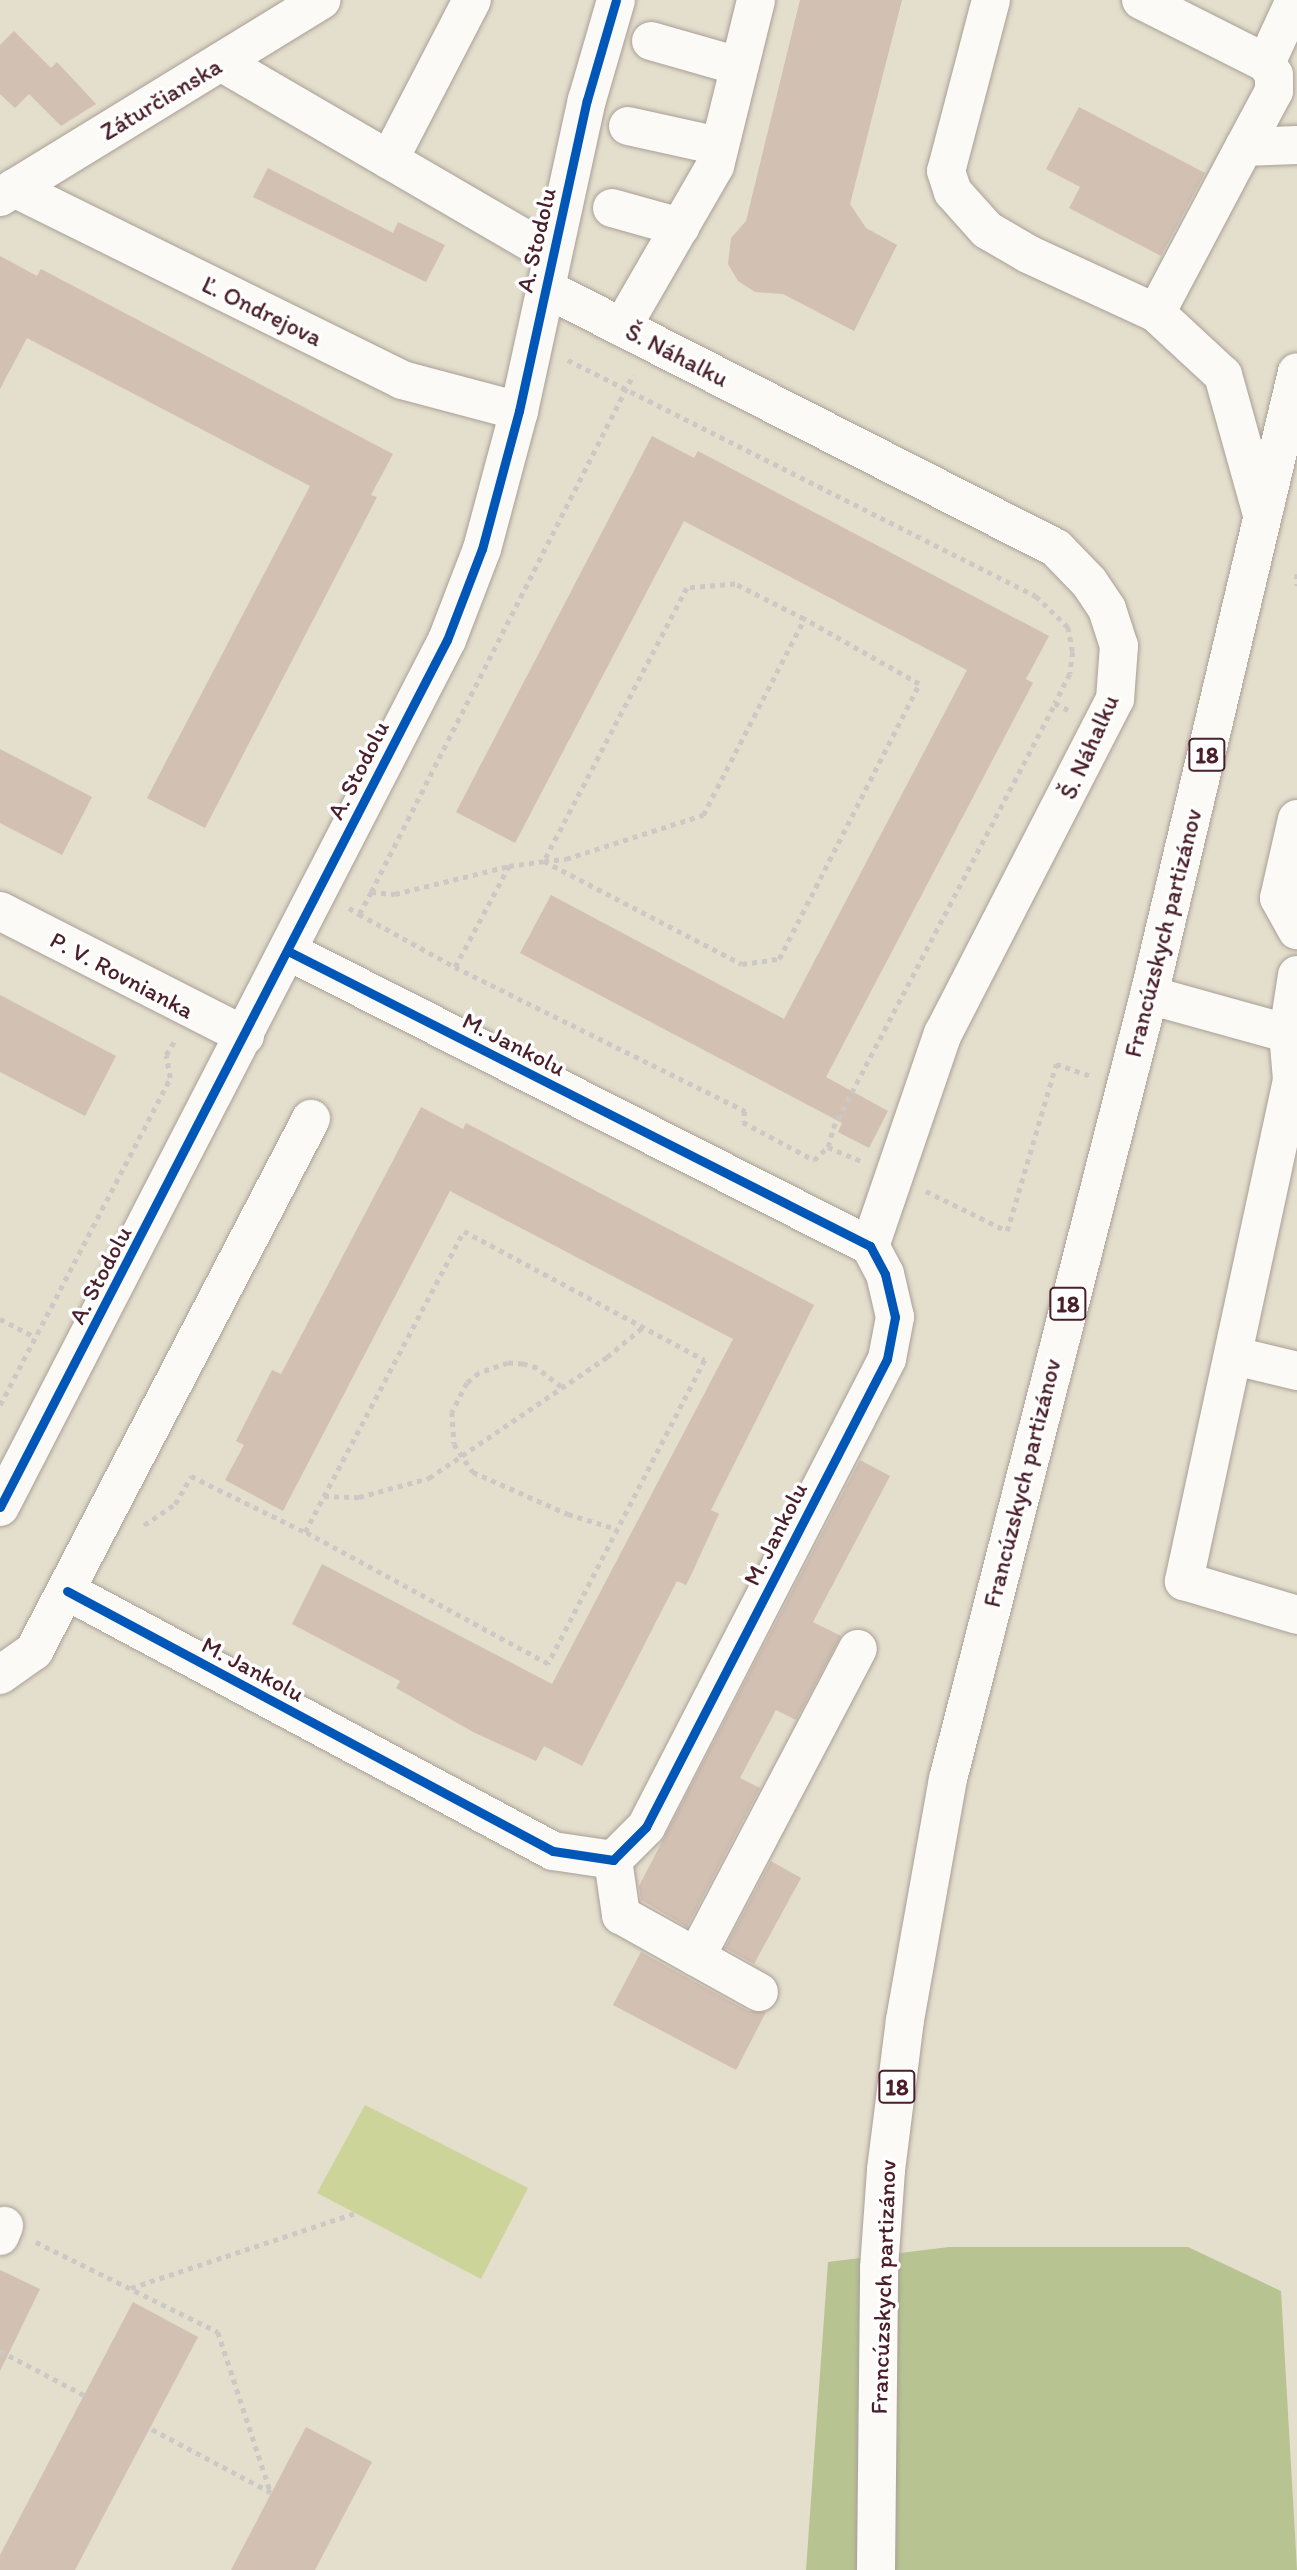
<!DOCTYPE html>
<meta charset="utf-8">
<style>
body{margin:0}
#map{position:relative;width:1297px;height:2570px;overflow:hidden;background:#e4decc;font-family:Itim,sans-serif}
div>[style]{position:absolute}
.green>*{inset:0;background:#ccd499}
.forest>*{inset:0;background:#b7c492}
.building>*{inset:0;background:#d2c0b3}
.path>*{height:4.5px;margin-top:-2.25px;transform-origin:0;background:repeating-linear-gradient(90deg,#ccc8c5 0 5px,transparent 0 10px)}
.roads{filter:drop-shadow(0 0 2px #a99f97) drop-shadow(0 0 2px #a99f97)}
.minor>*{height:38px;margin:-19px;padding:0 19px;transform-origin:19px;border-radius:19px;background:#fbfaf7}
.major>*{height:38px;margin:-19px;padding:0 19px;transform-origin:19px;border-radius:19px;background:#fbfaf7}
.cycleway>*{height:9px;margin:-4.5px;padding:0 4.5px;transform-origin:4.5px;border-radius:4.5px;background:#0057b8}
span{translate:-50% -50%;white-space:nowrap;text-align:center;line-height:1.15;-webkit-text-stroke:7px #fff;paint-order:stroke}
.shield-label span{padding:2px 5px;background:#fff;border:2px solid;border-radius:5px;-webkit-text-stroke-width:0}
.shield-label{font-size:23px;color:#4a1f2b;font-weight:700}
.street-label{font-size:24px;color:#4a1f2b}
</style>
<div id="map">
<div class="green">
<div style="clip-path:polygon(365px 2105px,528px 2188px,481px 2279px,317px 2193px)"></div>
</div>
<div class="forest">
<div style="clip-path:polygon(949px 2247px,1188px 2247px,1281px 2291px,1297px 2570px,806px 2570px,828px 2262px)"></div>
</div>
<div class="building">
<div style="clip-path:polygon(800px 0,902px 0,850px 204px,866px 228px,897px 245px,854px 331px,783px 294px,755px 292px,738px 281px,728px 264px,731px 238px,746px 221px)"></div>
<div style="clip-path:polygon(14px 31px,51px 68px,57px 62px,96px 104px,61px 126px,29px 94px,15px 108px,0 94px,0 45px)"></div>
<div style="clip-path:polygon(1079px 107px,1205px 173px,1161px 256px,1069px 208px,1080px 187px,1046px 169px)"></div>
<div style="clip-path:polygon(268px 168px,393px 233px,398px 222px,445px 245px,426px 282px,253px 197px)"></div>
<div style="clip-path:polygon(0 256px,37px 276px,41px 269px,393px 454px,371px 495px,377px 497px,205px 828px,147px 798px,310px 486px,27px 338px,0 389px)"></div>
<div style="clip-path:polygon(652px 436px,694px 458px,698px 451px,1049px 636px,1026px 679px,1033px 683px,826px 1077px,888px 1111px,869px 1148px,838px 1132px,842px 1123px,520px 953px,551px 895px,784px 1019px,967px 670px,684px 521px,515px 843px,456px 812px)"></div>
<div style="clip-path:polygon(0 749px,92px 797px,62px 855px,0 823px)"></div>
<div style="clip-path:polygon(0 995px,116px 1056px,85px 1116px,0 1072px)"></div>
<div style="clip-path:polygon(421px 1107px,463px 1129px,466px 1123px,814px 1305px,711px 1510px,719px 1514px,692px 1573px,686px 1585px,677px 1581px,582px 1766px,544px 1746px,536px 1761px,473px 1732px,396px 1688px,400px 1681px,292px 1624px,322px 1564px,552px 1684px,733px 1339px,450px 1191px,283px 1511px,225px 1480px,244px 1445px,236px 1441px,272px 1370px,281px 1374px)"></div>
<div style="clip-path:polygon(860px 1460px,890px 1476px,813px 1622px,841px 1636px,796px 1720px,776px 1710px,740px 1778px,760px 1788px,687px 1927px,641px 1900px,639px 1886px)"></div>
<div style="clip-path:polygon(771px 1861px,801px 1878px,754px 1964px,725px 1948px)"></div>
<div style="clip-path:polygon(641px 1952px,748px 2011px,766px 2012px,736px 2070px,613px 2005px)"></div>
<div style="clip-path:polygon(0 2270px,40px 2289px,0 2371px)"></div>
<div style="clip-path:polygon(133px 2302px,198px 2337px,75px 2570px,0 2570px,0 2555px)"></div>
<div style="clip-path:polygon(306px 2427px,372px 2462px,315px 2570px,231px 2570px)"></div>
</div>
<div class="path">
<div style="left:568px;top:360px;width:524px;rotate:26.76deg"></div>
<div style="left:1036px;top:596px;width:45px;rotate:44.1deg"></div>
<div style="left:1068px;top:627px;width:25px;rotate:79deg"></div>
<div style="left:1073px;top:652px;width:22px;rotate:98deg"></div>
<div style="left:1070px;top:674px;width:33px;rotate:117deg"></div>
<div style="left:1297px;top:574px;width:12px;rotate:90deg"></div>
<div style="left:371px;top:892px;width:580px;rotate:-63.13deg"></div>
<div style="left:349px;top:908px;width:12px;rotate:31deg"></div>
<div style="left:359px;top:914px;width:25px;rotate:-61deg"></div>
<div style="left:371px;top:892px;width:24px;rotate:5deg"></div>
<div style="left:395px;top:894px;width:117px;rotate:-13.8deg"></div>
<div style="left:509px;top:866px;width:35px;rotate:-8deg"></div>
<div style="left:544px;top:861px;width:22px;rotate:-5deg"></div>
<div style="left:566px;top:859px;width:144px;rotate:-17.8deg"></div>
<div style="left:703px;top:815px;width:220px;rotate:-62.7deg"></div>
<div style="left:804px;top:619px;width:77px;rotate:-153.1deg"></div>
<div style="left:735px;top:584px;width:48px;rotate:175.2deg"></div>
<div style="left:687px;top:588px;width:308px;rotate:117.6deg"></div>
<div style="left:544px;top:861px;width:223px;rotate:27.5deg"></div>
<div style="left:742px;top:964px;width:37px;rotate:-8deg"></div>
<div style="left:779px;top:959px;width:309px;rotate:-63deg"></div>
<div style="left:919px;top:684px;width:132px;rotate:-150.5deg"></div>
<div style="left:359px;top:914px;width:110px;rotate:28.9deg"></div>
<div style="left:455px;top:967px;width:115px;rotate:-61.9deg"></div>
<div style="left:455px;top:967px;width:324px;rotate:26.4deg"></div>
<div style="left:745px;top:1111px;width:11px;rotate:100deg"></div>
<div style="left:743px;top:1122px;width:81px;rotate:28.2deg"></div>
<div style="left:814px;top:1160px;width:19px;rotate:-43deg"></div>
<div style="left:828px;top:1147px;width:36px;rotate:23deg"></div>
<div style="left:828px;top:1147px;width:20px;rotate:-75deg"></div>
<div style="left:833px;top:1128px;width:479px;rotate:-62.4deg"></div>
<div style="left:1055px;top:703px;width:15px;rotate:28deg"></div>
<div style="left:926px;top:1191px;width:90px;rotate:26.3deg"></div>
<div style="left:1007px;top:1231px;width:174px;rotate:-73.6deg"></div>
<div style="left:1056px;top:1064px;width:36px;rotate:19deg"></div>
<div style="left:0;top:1319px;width:39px;rotate:27deg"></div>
<div style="left:561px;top:1387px;width:31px;rotate:-142deg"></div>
<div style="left:537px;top:1368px;width:15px;rotate:-164deg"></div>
<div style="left:523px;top:1364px;width:15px;rotate:-176deg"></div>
<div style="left:508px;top:1363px;width:31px;rotate:161deg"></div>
<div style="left:479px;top:1373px;width:16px;rotate:140deg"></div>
<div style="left:467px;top:1383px;width:33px;rotate:117deg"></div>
<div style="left:452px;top:1412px;width:32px;rotate:86deg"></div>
<div style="left:454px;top:1444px;width:34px;rotate:56deg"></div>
<div style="left:473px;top:1472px;width:104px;rotate:23.9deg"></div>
<div style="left:568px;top:1514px;width:51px;rotate:17deg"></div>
<div style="left:0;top:1405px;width:369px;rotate:-62.5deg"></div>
<div style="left:170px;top:1078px;width:23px;rotate:-100deg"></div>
<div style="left:166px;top:1055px;width:17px;rotate:-59deg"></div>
<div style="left:324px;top:1496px;width:35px;rotate:2deg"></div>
<div style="left:359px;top:1497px;width:73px;rotate:-15.2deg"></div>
<div style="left:429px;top:1478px;width:215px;rotate:-34.2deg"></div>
<div style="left:607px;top:1357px;width:47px;rotate:-39.8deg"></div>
<div style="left:144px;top:1525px;width:37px;rotate:-34deg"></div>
<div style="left:175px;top:1504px;width:32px;rotate:-60deg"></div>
<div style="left:191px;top:1476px;width:127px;rotate:26.2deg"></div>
<div style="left:305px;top:1532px;width:340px;rotate:-62.2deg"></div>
<div style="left:464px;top:1231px;width:273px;rotate:28.2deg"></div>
<div style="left:705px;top:1360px;width:342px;rotate:117.3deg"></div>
<div style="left:548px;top:1664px;width:277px;rotate:-151.5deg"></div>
<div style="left:36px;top:2242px;width:203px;rotate:26.3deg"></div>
<div style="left:218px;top:2332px;width:169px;rotate:71.8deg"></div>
<div style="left:271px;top:2493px;width:138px;rotate:-152deg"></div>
<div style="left:131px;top:2288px;width:236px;rotate:-18.5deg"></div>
<div style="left:0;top:2351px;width:95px;rotate:27.6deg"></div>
</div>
<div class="roads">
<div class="minor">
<div style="left:991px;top:0;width:177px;rotate:104.7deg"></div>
<div style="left:946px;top:171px;width:22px;rotate:72deg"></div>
<div style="left:953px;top:192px;width:51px;rotate:48.2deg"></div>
<div style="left:987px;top:230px;width:48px;rotate:30.3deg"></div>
<div style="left:1028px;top:254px;width:141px;rotate:24.7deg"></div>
<div style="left:1156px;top:313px;width:91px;rotate:42.8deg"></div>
<div style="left:1223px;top:375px;width:145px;rotate:74.4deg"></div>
<div style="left:1141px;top:0;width:140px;rotate:26.7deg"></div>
<div style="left:1266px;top:63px;width:14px;rotate:56deg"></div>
<div style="left:1274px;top:75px;width:16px;rotate:90deg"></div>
<div style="left:1274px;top:91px;width:64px;rotate:118.2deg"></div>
<div style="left:651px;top:41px;width:91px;rotate:15.9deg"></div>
<div style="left:221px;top:62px;width:383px;rotate:30.2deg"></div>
<div style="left:1266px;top:63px;width:69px;rotate:-65.3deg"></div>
<div style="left:628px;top:126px;width:93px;rotate:12.4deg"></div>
<div style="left:389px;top:160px;width:180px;rotate:-62.6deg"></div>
<div style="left:14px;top:188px;width:433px;rotate:26.3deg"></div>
<div style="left:402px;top:380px;width:121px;rotate:14.8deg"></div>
<div style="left:0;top:197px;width:377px;rotate:-31.5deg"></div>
<div style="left:612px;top:208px;width:71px;rotate:15.6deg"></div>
<div style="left:545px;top:288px;width:573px;rotate:26.97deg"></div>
<div style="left:1056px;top:548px;width:47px;rotate:45.9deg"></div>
<div style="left:1089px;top:582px;width:32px;rotate:56deg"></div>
<div style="left:1107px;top:609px;width:39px;rotate:72deg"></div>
<div style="left:1119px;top:646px;width:53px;rotate:94.3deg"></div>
<div style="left:1115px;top:699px;width:376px;rotate:117.2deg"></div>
<div style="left:943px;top:1033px;width:225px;rotate:108.9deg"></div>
<div style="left:1156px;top:313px;width:188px;rotate:-62.1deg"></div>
<div style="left:1244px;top:147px;width:53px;rotate:-2.2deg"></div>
<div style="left:622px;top:327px;width:186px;rotate:-60deg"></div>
<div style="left:715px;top:166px;width:171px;rotate:-76.1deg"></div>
<div style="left:1297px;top:819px;width:81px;rotate:102.8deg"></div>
<div style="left:1279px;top:898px;width:37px;rotate:61deg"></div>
<div style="left:0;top:911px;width:275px;rotate:27deg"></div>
<div style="left:1297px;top:975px;width:59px;rotate:98.8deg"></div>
<div style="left:1288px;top:1033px;width:47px;rotate:85.1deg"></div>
<div style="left:1292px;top:1080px;width:513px;rotate:102.17deg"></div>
<div style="left:1184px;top:1581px;width:118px;rotate:16.7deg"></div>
<div style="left:1149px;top:995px;width:154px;rotate:15.5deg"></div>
<div style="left:1235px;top:1356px;width:64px;rotate:13.6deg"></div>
<div style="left:0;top:1507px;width:975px;rotate:-62.73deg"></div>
<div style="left:447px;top:640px;width:97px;rotate:-69deg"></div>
<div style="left:482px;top:549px;width:143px;rotate:-75deg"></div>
<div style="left:519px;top:411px;width:318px;rotate:-77.7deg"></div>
<div style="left:587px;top:100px;width:104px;rotate:-73.8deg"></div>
<div style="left:67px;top:1591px;width:551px;rotate:28.15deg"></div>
<div style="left:553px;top:1851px;width:61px;rotate:8.5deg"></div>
<div style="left:613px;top:1860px;width:47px;rotate:-45deg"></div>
<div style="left:646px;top:1827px;width:526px;rotate:-62.75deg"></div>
<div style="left:887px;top:1359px;width:43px;rotate:-79.2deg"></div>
<div style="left:895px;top:1317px;width:44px;rotate:-103.1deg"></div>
<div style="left:885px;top:1274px;width:32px;rotate:-118deg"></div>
<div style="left:870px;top:1246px;width:652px;rotate:-153.12deg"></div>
<div style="left:0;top:1675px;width:42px;rotate:-35.2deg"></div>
<div style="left:34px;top:1651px;width:600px;rotate:-62.5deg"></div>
<div style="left:613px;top:1860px;width:56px;rotate:81.7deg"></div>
<div style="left:621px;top:1915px;width:86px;rotate:29.2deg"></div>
<div style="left:696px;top:1957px;width:348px;rotate:-62.3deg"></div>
<div style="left:696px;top:1957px;width:72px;rotate:29.1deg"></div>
<div style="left:0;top:2236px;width:11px;rotate:-68deg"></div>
</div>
<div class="major">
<div style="left:876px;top:2570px;width:302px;rotate:-89.4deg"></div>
<div style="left:879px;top:2268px;width:98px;rotate:-85.9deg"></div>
<div style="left:886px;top:2170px;width:151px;rotate:-82.8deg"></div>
<div style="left:905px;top:2020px;width:245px;rotate:-79.9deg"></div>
<div style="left:948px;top:1779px;width:809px;rotate:-75.62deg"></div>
<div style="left:1149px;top:995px;width:640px;rotate:-76.64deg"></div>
</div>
</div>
<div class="cycleway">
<div style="left:0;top:1507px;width:975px;rotate:-62.73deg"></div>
<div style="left:447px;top:640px;width:97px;rotate:-69deg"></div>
<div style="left:482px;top:549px;width:143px;rotate:-75deg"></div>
<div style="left:519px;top:411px;width:318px;rotate:-77.7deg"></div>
<div style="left:587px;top:100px;width:104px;rotate:-73.8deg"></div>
<div style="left:67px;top:1591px;width:551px;rotate:28.15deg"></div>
<div style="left:553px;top:1851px;width:61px;rotate:8.5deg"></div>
<div style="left:613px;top:1860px;width:47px;rotate:-45deg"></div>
<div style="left:646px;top:1827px;width:526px;rotate:-62.75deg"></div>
<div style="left:887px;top:1359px;width:43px;rotate:-79.2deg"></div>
<div style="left:895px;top:1317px;width:44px;rotate:-103.1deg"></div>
<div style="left:885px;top:1274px;width:32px;rotate:-118deg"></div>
<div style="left:870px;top:1246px;width:652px;rotate:-153.12deg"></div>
</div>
<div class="shield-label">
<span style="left:1207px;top:755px">18</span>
<span style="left:1068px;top:1304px">18</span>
<span style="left:897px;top:2087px">18</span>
</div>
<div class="street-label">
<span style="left:161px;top:99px;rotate:-31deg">Záturčianska</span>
<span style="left:536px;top:240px;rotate:-77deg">A. Stodolu</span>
<span style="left:262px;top:311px;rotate:26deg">Ľ. Ondrejova</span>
<span style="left:677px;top:355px;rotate:27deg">Š. Náhalku</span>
<span style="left:1089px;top:747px;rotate:-66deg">Š. Náhalku</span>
<span style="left:358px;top:770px;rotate:-63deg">A. Stodolu</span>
<span style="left:1163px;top:933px;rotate:-76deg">Francúzskych partizánov</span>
<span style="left:122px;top:975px;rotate:28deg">P. V. Rovnianka</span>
<span style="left:514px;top:1044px;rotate:27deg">M. Jankolu</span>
<span style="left:100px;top:1275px;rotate:-62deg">A. Stodolu</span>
<span style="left:1022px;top:1483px;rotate:-76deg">Francúzskych partizánov</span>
<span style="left:775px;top:1534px;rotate:-63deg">M. Jankolu</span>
<span style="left:253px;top:1669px;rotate:28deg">M. Jankolu</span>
<span style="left:883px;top:2287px;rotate:-88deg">Francúzskych partizánov</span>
</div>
</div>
